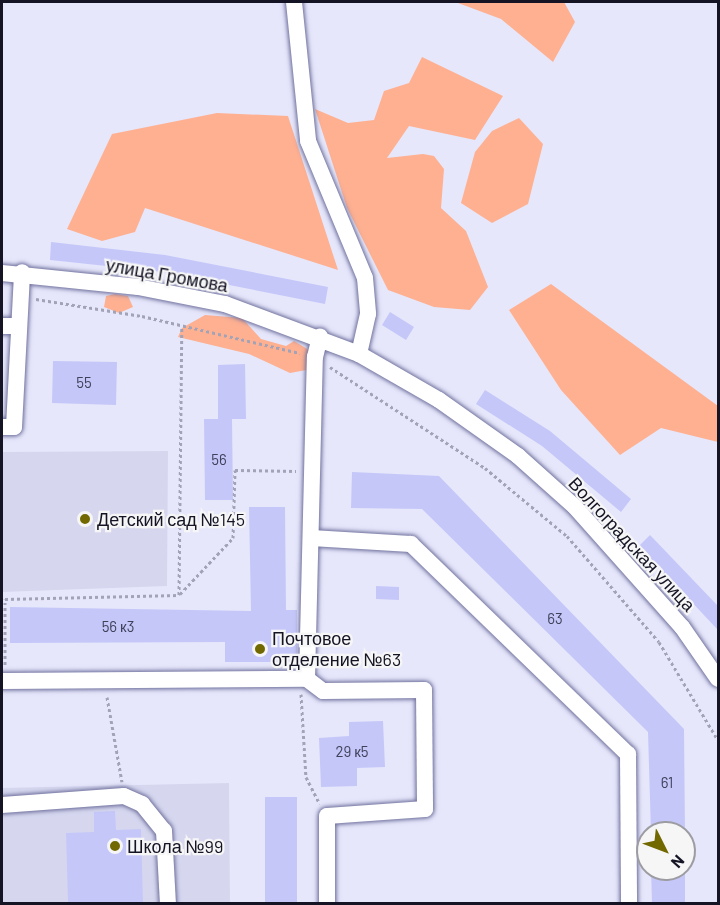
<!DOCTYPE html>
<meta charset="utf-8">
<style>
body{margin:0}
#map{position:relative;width:720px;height:905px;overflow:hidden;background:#e6e7fb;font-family:Barlow,sans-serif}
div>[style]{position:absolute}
.built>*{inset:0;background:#d6d7ef}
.green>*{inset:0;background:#feb091}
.building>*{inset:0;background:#c5c7f9}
.path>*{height:3px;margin-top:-1.5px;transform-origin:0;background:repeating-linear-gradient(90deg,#a2a3b6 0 3px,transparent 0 6px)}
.roads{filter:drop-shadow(0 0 2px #70719e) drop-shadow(0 0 2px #70719e)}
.minor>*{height:16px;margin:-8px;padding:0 8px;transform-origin:8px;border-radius:8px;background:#fff}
.dots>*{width:16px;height:16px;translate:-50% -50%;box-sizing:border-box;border:3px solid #f6f6f6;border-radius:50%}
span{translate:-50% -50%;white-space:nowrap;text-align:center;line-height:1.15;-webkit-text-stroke:4.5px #f6f6f6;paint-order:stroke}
.number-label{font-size:15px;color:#40415a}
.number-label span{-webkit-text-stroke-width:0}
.street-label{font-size:18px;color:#141425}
.poi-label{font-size:18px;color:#141425}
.left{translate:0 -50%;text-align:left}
.frame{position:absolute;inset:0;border:3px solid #141425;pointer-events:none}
.north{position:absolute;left:636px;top:821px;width:60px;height:60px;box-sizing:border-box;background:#f6f6f6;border:2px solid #9c9ca2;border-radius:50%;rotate:132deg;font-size:16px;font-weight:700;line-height:24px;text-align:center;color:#141425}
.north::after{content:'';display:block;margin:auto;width:21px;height:27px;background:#726800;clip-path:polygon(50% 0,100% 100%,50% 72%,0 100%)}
</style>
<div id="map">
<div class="built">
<div style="clip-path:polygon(168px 451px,167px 586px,2px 592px,2px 452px)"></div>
<div style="clip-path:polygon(229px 783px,230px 903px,2px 903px,2px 788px)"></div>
</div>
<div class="green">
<div style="clip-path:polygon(307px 2px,564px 2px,575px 22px,553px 62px,501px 19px,458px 3px)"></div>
<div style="clip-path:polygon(422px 57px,503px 96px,475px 140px,409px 126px,387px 158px,423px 154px,434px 156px,444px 169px,441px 208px,466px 231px,488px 287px,470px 310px,434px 307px,388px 290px,347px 208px,315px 109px,348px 123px,374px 120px,384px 91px,409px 83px)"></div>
<div style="clip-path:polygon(217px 113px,288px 116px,338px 270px,145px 208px,135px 232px,102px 241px,67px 229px,112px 134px)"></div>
<div style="clip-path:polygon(519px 118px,543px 144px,528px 204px,492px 223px,461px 203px,475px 152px,492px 131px)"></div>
<div style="clip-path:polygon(551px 284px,718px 406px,718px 442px,661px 428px,620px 455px,561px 390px,509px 310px)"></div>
<div style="clip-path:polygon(115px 294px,128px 296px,133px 307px,119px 313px,104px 307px,106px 296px)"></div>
<div style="clip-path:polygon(205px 315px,242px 318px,261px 339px,286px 346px,294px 341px,309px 350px,312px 369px,290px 373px,249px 354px,178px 337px,182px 328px)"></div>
</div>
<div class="building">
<div style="clip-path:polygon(51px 242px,165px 255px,328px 287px,325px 304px,163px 272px,50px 260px)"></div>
<div style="clip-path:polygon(390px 312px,414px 327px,406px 340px,382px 325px)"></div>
<div style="clip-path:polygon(53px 361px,117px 362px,116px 405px,52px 403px)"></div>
<div style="clip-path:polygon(245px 364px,246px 419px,232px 419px,233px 500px,205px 500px,204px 419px,218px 419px,218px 365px)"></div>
<div style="clip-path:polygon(485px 390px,550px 431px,631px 499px,621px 512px,542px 446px,476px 404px)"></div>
<div style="clip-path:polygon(352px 472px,439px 476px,684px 729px,685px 833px,651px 833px,648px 732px,422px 509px,351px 508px)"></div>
<div style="clip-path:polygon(249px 507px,285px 507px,286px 610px,297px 610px,297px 662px,225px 662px,225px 642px,10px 643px,10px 607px,251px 611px)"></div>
<div style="clip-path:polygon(650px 535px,718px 606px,718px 630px,639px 546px)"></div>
<div style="clip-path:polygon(376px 586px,399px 587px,399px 600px,376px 599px)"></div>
<div style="clip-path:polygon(383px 721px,385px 767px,357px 768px,357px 786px,321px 787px,319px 738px,349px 736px,349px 722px)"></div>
<div style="clip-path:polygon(265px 797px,297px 797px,297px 903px,265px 903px)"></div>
<div style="clip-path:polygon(115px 811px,116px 830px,141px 829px,143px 903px,68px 903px,66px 833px,94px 832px,94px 812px)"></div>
<div style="clip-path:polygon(651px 869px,685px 869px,685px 903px,652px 903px)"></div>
</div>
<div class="path">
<div style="left:36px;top:299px;width:107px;rotate:9.1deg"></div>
<div style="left:142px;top:316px;width:162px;rotate:13.2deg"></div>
<div style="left:330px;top:367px;width:185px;rotate:33.1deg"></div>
<div style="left:485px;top:468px;width:107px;rotate:39.7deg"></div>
<div style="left:567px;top:536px;width:140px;rotate:49deg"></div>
<div style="left:659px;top:642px;width:114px;rotate:59deg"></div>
<div style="left:180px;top:594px;width:77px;rotate:-46.6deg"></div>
<div style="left:233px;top:538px;width:68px;rotate:-88.3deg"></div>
<div style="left:235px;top:470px;width:61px;rotate:0.9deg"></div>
<div style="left:5px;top:665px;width:66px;rotate:-90deg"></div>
<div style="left:5px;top:599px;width:174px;rotate:-1.3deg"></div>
<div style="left:179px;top:595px;width:267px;rotate:-89.4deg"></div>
<div style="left:301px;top:694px;width:83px;rotate:86.6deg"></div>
<div style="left:306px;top:777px;width:30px;rotate:63deg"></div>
<div style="left:107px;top:697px;width:86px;rotate:80deg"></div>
</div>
<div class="roads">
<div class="minor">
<div style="left:294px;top:2px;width:140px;rotate:84.2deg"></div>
<div style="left:308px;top:141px;width:148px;rotate:67.4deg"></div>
<div style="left:365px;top:278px;width:36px;rotate:85deg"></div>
<div style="left:368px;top:314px;width:41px;rotate:102.7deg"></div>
<div style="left:2px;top:273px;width:137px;rotate:5.9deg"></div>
<div style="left:138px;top:287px;width:89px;rotate:11.1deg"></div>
<div style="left:225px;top:304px;width:143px;rotate:20.5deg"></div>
<div style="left:359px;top:354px;width:92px;rotate:29.9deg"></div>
<div style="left:439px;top:400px;width:97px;rotate:35.3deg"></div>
<div style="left:518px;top:456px;width:76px;rotate:41.8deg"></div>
<div style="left:575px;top:507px;width:161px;rotate:48.3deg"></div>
<div style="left:682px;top:627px;width:63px;rotate:55.3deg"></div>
<div style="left:2px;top:326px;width:17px"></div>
<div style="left:2px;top:427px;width:12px"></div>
<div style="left:14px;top:427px;width:155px;rotate:-87deg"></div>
<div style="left:311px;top:538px;width:100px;rotate:3.4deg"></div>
<div style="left:411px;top:544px;width:302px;rotate:44.1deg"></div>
<div style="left:628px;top:754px;width:150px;rotate:89.6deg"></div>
<div style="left:307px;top:679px;width:322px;rotate:-88.6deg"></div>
<div style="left:315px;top:357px;width:21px;rotate:-76deg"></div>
<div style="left:2px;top:681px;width:305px;rotate:-0.4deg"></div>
<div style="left:307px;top:679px;width:20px;rotate:37deg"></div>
<div style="left:323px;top:691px;width:101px;rotate:-0.6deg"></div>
<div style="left:424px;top:690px;width:119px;rotate:89.5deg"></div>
<div style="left:425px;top:809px;width:98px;rotate:175.9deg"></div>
<div style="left:327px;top:816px;width:88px;rotate:90deg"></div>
<div style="left:2px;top:805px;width:122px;rotate:-4.2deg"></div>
<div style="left:124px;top:796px;width:20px;rotate:24deg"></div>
<div style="left:142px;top:804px;width:35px;rotate:51deg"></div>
<div style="left:164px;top:831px;width:73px;rotate:86.9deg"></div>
</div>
</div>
<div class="dots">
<div style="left:85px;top:519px;background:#726800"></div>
<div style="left:260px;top:649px;background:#726800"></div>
<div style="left:115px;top:846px;background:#726800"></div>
</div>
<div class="number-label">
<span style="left:84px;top:383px">55</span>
<span style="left:219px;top:460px">56</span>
<span style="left:555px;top:619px">63</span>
<span style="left:118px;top:627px">56 к3</span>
<span style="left:352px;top:752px">29 к5</span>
<span style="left:667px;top:783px">61</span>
</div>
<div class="street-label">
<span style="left:167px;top:275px;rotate:10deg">улица Громова</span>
<span style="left:632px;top:544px;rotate:47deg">Волгоградская улица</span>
</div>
<div class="poi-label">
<span class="left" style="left:97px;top:519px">Детский сад №145</span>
<span class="left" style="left:272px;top:649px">Почтовое<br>отделение №63</span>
<span class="left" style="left:127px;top:846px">Школа №99</span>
</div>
<div class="frame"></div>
<div class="north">N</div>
</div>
